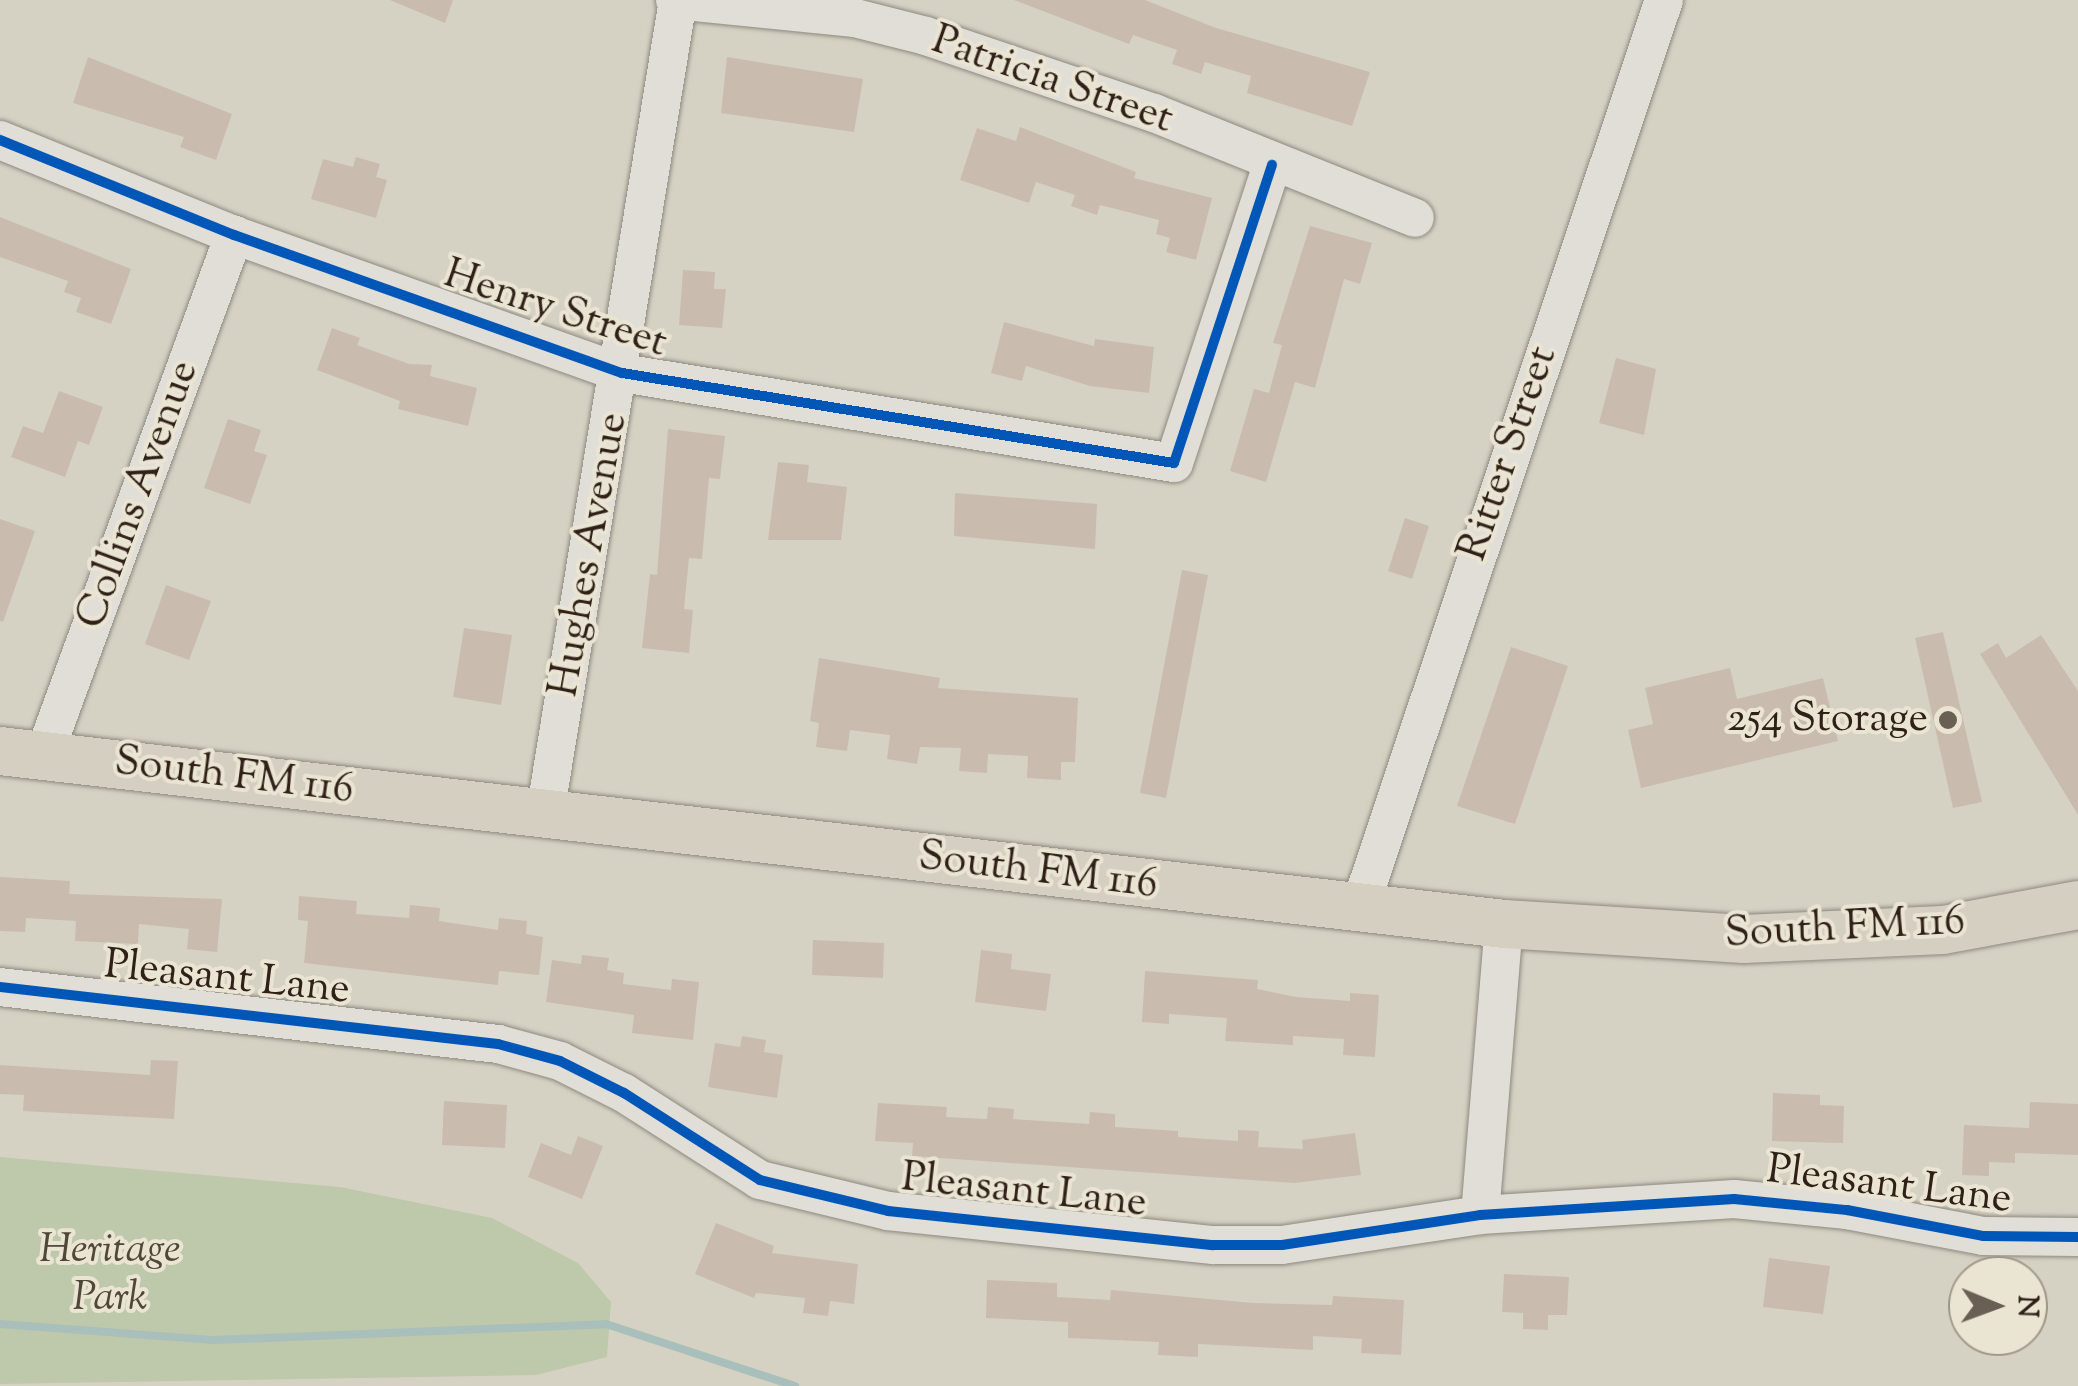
<!DOCTYPE html>
<style>
body{margin:0}
#map{position:relative;width:2078px;height:1386px;overflow:hidden;background:#d6d2c3;font-family:"Sorts Mill Goudy",serif}
div>[style]{position:absolute}
.green>*{inset:0;background:#bec8aa}
.stream>*{height:8px;margin:-4px;padding:0 4px;transform-origin:4px;border-radius:4px;background:#a8bfbb}
.building>*{inset:0;background:#c9bcae}
.roads{filter:drop-shadow(0 0 2px #8e8980) drop-shadow(0 0 2px #8e8980)}
.minor>*{height:38px;margin:-19px;padding:0 19px;transform-origin:19px;border-radius:19px;background:#e1ded7}
.major>*{height:48px;margin:-24px;padding:0 24px;transform-origin:24px;border-radius:24px;background:#d5cfc2}
.cycleway>*{height:10px;margin:-5px;padding:0 5px;transform-origin:5px;border-radius:5px;background:#0057b8}
.dots>*{width:28px;height:28px;translate:-50% -50%;box-sizing:border-box;border:5px solid #eae4d3;border-radius:50%}
span{translate:-50% -50%;white-space:nowrap;text-align:center;line-height:1.15;-webkit-text-stroke:8px #eae4d3;paint-order:stroke}
.street-label{font-size:42px;color:#302118}
.poi-label{font-size:42px;color:#302118}
.right{translate:-100% -50%;text-align:right}
.park-label{font-size:42px;color:#4f4838;font-style:italic}
.north{position:absolute;left:1948px;top:1256px;width:100px;height:100px;box-sizing:border-box;background:#eae4d3;border:2px solid #a09688;border-radius:50%;rotate:91deg;font-size:28px;font-weight:700;line-height:40px;text-align:center;color:#302118}
.north::after{content:'';display:block;margin:auto;width:35px;height:45px;background:#6a5f54;clip-path:polygon(50% 0,100% 100%,50% 72%,0 100%)}
</style>
<div id="map">
<div class="green">
<div style="clip-path:polygon(0 1157px,340px 1187px,492px 1218px,578px 1263px,611px 1302px,607px 1357px,536px 1375px,0 1384px)"></div>
</div>
<div class="stream">
<div style="left:0;top:1324px;width:215px;rotate:4.3deg"></div>
<div style="left:214px;top:1340px;width:392px;rotate:-2.3deg"></div>
<div style="left:606px;top:1324px;width:199px;rotate:18.2deg"></div>
</div>
<div class="building">
<div style="clip-path:polygon(390px 0,453px 0,445px 23px)"></div>
<div style="clip-path:polygon(1014px 0,1145px 0,1216px 28px,1370px 72px,1352px 126px,1247px 93px,1251px 76px,1205px 62px,1201px 74px,1172px 64px,1177px 50px,1133px 35px,1129px 44px)"></div>
<div style="clip-path:polygon(88px 57px,232px 114px,216px 160px,180px 147px,184px 137px,73px 103px)"></div>
<div style="clip-path:polygon(727px 57px,863px 79px,854px 132px,721px 113px)"></div>
<div style="clip-path:polygon(1020px 127px,1136px 172px,1134px 178px,1212px 198px,1196px 260px,1166px 252px,1170px 238px,1156px 234px,1159px 220px,1100px 205px,1097px 215px,1071px 206px,1075px 195px,1036px 182px,1029px 203px,960px 180px,977px 128px,1016px 141px)"></div>
<div style="clip-path:polygon(356px 157px,380px 164px,376px 177px,387px 180px,376px 218px,311px 199px,323px 159px,353px 167px)"></div>
<div style="clip-path:polygon(0 217px,131px 269px,111px 324px,76px 312px,81px 298px,64px 292px,68px 281px,0 257px)"></div>
<div style="clip-path:polygon(1310px 226px,1372px 243px,1360px 284px,1344px 279px,1315px 388px,1295px 382px,1266px 482px,1230px 471px,1254px 389px,1269px 393px,1282px 345px,1273px 343px)"></div>
<div style="clip-path:polygon(683px 270px,715px 272px,714px 289px,726px 289px,722px 328px,679px 325px)"></div>
<div style="clip-path:polygon(1004px 322px,1094px 346px,1095px 339px,1154px 347px,1149px 393px,1090px 386px,1026px 366px,1022px 381px,991px 373px)"></div>
<div style="clip-path:polygon(332px 328px,360px 338px,357px 345px,409px 364px,432px 365px,430px 376px,477px 388px,468px 426px,398px 409px,400px 401px,317px 370px)"></div>
<div style="clip-path:polygon(1616px 358px,1656px 369px,1644px 435px,1599px 423px)"></div>
<div style="clip-path:polygon(59px 391px,103px 407px,89px 445px,78px 441px,65px 477px,11px 457px,23px 426px,43px 433px)"></div>
<div style="clip-path:polygon(228px 419px,261px 430px,254px 451px,267px 455px,250px 504px,204px 488px)"></div>
<div style="clip-path:polygon(668px 429px,725px 436px,720px 479px,709px 478px,702px 559px,689px 558px,684px 609px,693px 610px,689px 653px,642px 648px,650px 574px,657px 575px)"></div>
<div style="clip-path:polygon(778px 462px,809px 465px,807px 482px,847px 487px,841px 540px,768px 540px)"></div>
<div style="clip-path:polygon(955px 493px,1097px 504px,1095px 549px,954px 536px)"></div>
<div style="clip-path:polygon(1405px 518px,1429px 526px,1412px 579px,1388px 571px)"></div>
<div style="clip-path:polygon(0 519px,35px 531px,3px 622px,0 621px)"></div>
<div style="clip-path:polygon(1182px 570px,1208px 575px,1166px 798px,1140px 793px)"></div>
<div style="clip-path:polygon(166px 585px,211px 601px,189px 660px,145px 644px)"></div>
<div style="clip-path:polygon(464px 628px,512px 635px,501px 705px,453px 697px)"></div>
<div style="clip-path:polygon(1943px 632px,1982px 802px,1953px 808px,1915px 638px)"></div>
<div style="clip-path:polygon(2041px 635px,2078px 691px,2078px 815px,1980px 654px,1998px 643px,2006px 658px)"></div>
<div style="clip-path:polygon(1511px 647px,1568px 666px,1515px 824px,1457px 806px)"></div>
<div style="clip-path:polygon(819px 658px,940px 678px,938px 688px,1078px 698px,1075px 762px,1061px 762px,1061px 780px,1027px 778px,1028px 756px,988px 754px,987px 773px,959px 771px,961px 748px,920px 747px,917px 764px,887px 759px,890px 735px,850px 730px,847px 751px,816px 747px,819px 723px,810px 721px)"></div>
<div style="clip-path:polygon(1730px 668px,1737px 699px,1823px 678px,1838px 741px,1641px 788px,1628px 730px,1653px 724px,1645px 688px)"></div>
<div style="clip-path:polygon(0 877px,70px 881px,69px 894px,222px 899px,217px 952px,187px 949px,189px 929px,139px 924px,138px 944px,75px 941px,76px 921px,26px 918px,25px 932px,0 931px)"></div>
<div style="clip-path:polygon(299px 896px,357px 901px,356px 914px,409px 918px,410px 905px,440px 908px,439px 921px,498px 930px,499px 918px,527px 921px,526px 934px,543px 937px,539px 975px,499px 971px,498px 985px,304px 963px,308px 921px,298px 920px)"></div>
<div style="clip-path:polygon(813px 940px,884px 943px,883px 978px,812px 975px)"></div>
<div style="clip-path:polygon(981px 950px,1012px 954px,1011px 969px,1051px 974px,1046px 1011px,975px 1002px)"></div>
<div style="clip-path:polygon(582px 955px,609px 958px,607px 970px,624px 973px,623px 984px,671px 990px,672px 979px,699px 982px,693px 1040px,632px 1033px,634px 1015px,546px 1002px,552px 960px,581px 964px)"></div>
<div style="clip-path:polygon(1145px 971px,1258px 980px,1257px 989px,1296px 997px,1350px 1001px,1350px 993px,1379px 995px,1375px 1057px,1343px 1055px,1344px 1039px,1293px 1036px,1293px 1045px,1225px 1041px,1227px 1018px,1169px 1014px,1169px 1024px,1142px 1022px)"></div>
<div style="clip-path:polygon(742px 1036px,766px 1040px,764px 1052px,783px 1055px,777px 1098px,708px 1087px,715px 1043px,740px 1047px)"></div>
<div style="clip-path:polygon(151px 1060px,178px 1061px,174px 1119px,23px 1111px,24px 1095px,0 1094px,0 1065px,150px 1075px)"></div>
<div style="clip-path:polygon(1773px 1093px,1820px 1095px,1820px 1105px,1844px 1106px,1843px 1143px,1772px 1141px)"></div>
<div style="clip-path:polygon(444px 1101px,507px 1105px,505px 1148px,442px 1145px)"></div>
<div style="clip-path:polygon(2030px 1102px,2078px 1104px,2078px 1155px,2015px 1153px,2015px 1163px,1989px 1162px,1989px 1176px,1962px 1175px,1964px 1125px,2029px 1128px)"></div>
<div style="clip-path:polygon(878px 1103px,947px 1107px,946px 1117px,987px 1119px,988px 1107px,1014px 1109px,1013px 1119px,1089px 1124px,1090px 1112px,1115px 1114px,1115px 1127px,1178px 1131px,1178px 1137px,1238px 1141px,1238px 1130px,1259px 1131px,1258px 1147px,1303px 1149px,1302px 1140px,1355px 1133px,1361px 1175px,1294px 1183px,912px 1156px,913px 1143px,875px 1141px)"></div>
<div style="clip-path:polygon(578px 1136px,603px 1146px,582px 1199px,528px 1177px,541px 1143px,571px 1155px)"></div>
<div style="clip-path:polygon(716px 1223px,774px 1246px,772px 1253px,858px 1264px,854px 1304px,830px 1301px,828px 1316px,803px 1313px,805px 1298px,756px 1293px,754px 1298px,695px 1274px)"></div>
<div style="clip-path:polygon(1769px 1258px,1830px 1266px,1823px 1314px,1763px 1307px)"></div>
<div style="clip-path:polygon(1504px 1274px,1569px 1277px,1567px 1315px,1548px 1315px,1548px 1330px,1523px 1329px,1523px 1313px,1502px 1312px)"></div>
<div style="clip-path:polygon(987px 1280px,1057px 1283px,1057px 1297px,1110px 1300px,1111px 1290px,1253px 1303px,1332px 1305px,1333px 1296px,1404px 1300px,1401px 1355px,1361px 1353px,1362px 1339px,1313px 1336px,1313px 1350px,1198px 1344px,1198px 1357px,1158px 1355px,1159px 1342px,1068px 1338px,1068px 1322px,986px 1318px)"></div>
</div>
<div class="roads">
<div class="minor">
<div style="left:675px;top:0;width:181px;rotate:5.7deg"></div>
<div style="left:855px;top:18px;width:73px;rotate:14.2deg"></div>
<div style="left:926px;top:36px;width:241px;rotate:18.7deg"></div>
<div style="left:1154px;top:113px;width:281px;rotate:21.9deg"></div>
<div style="left:0;top:140px;width:253px;rotate:22.1deg"></div>
<div style="left:234px;top:235px;width:412px;rotate:19.6deg"></div>
<div style="left:622px;top:373px;width:559px;rotate:9.26deg"></div>
<div style="left:1174px;top:463px;width:314px;rotate:-71.8deg"></div>
<div style="left:44px;top:755px;width:554px;rotate:-69.93deg"></div>
<div style="left:545px;top:814px;width:825px;rotate:-80.72deg"></div>
<div style="left:1359px;top:910px;width:960px;rotate:-71.47deg"></div>
<div style="left:0;top:987px;width:501px;rotate:6.53deg"></div>
<div style="left:498px;top:1044px;width:64px;rotate:15.3deg"></div>
<div style="left:560px;top:1061px;width:72px;rotate:26.6deg"></div>
<div style="left:624px;top:1093px;width:161px;rotate:32.6deg"></div>
<div style="left:760px;top:1180px;width:132px;rotate:13.6deg"></div>
<div style="left:888px;top:1211px;width:327px;rotate:6deg"></div>
<div style="left:1213px;top:1245px;width:69px"></div>
<div style="left:1282px;top:1245px;width:200px;rotate:-8.6deg"></div>
<div style="left:1480px;top:1215px;width:255px;rotate:-3.6deg"></div>
<div style="left:1734px;top:1199px;width:114px;rotate:5.6deg"></div>
<div style="left:1847px;top:1210px;width:138px;rotate:10.8deg"></div>
<div style="left:1983px;top:1236px;width:95px;rotate:0.6deg"></div>
<div style="left:1480px;top:1215px;width:292px;rotate:-85.3deg"></div>
</div>
<div class="major">
<div style="left:0;top:751px;width:1514px;rotate:6.56deg"></div>
<div style="left:1504px;top:924px;width:240px;rotate:3.6deg"></div>
<div style="left:1744px;top:939px;width:199px;rotate:-2.6deg"></div>
<div style="left:1943px;top:930px;width:137px;rotate:-10.5deg"></div>
</div>
</div>
<div class="cycleway">
<div style="left:0;top:140px;width:253px;rotate:22.1deg"></div>
<div style="left:234px;top:235px;width:412px;rotate:19.6deg"></div>
<div style="left:622px;top:373px;width:559px;rotate:9.26deg"></div>
<div style="left:1174px;top:463px;width:314px;rotate:-71.8deg"></div>
<div style="left:0;top:987px;width:501px;rotate:6.53deg"></div>
<div style="left:498px;top:1044px;width:64px;rotate:15.3deg"></div>
<div style="left:560px;top:1061px;width:72px;rotate:26.6deg"></div>
<div style="left:624px;top:1093px;width:161px;rotate:32.6deg"></div>
<div style="left:760px;top:1180px;width:132px;rotate:13.6deg"></div>
<div style="left:888px;top:1211px;width:327px;rotate:6deg"></div>
<div style="left:1213px;top:1245px;width:69px"></div>
<div style="left:1282px;top:1245px;width:200px;rotate:-8.6deg"></div>
<div style="left:1480px;top:1215px;width:255px;rotate:-3.6deg"></div>
<div style="left:1734px;top:1199px;width:114px;rotate:5.6deg"></div>
<div style="left:1847px;top:1210px;width:138px;rotate:10.8deg"></div>
<div style="left:1983px;top:1236px;width:95px;rotate:0.6deg"></div>
</div>
<div class="dots">
<div style="left:1948px;top:720px;background:#6a5f54"></div>
</div>
<div class="street-label">
<span style="left:1052px;top:81px;rotate:19deg">Patricia Street</span>
<span style="left:555px;top:310px;rotate:18deg">Henry Street</span>
<span style="left:1509px;top:454px;rotate:-71deg">Ritter Street</span>
<span style="left:139px;top:495px;rotate:-70deg">Collins Avenue</span>
<span style="left:590px;top:555px;rotate:-80deg">Hughes Avenue</span>
<span style="left:234px;top:777px;rotate:7deg">South FM 116</span>
<span style="left:1038px;top:872px;rotate:7deg">South FM 116</span>
<span style="left:1845px;top:929px;rotate:-3deg">South FM 116</span>
<span style="left:227px;top:979px;rotate:6deg">Pleasant Lane</span>
<span style="left:1889px;top:1186px;rotate:7deg">Pleasant Lane</span>
<span style="left:1024px;top:1192px;rotate:6deg">Pleasant Lane</span>
</div>
<div class="poi-label">
<span class="right" style="left:1928px;top:720px">254 Storage</span>
</div>
<div class="park-label">
<span style="left:110px;top:1275px">Heritage<br>Park</span>
</div>
<div class="north">N</div>
</div>
